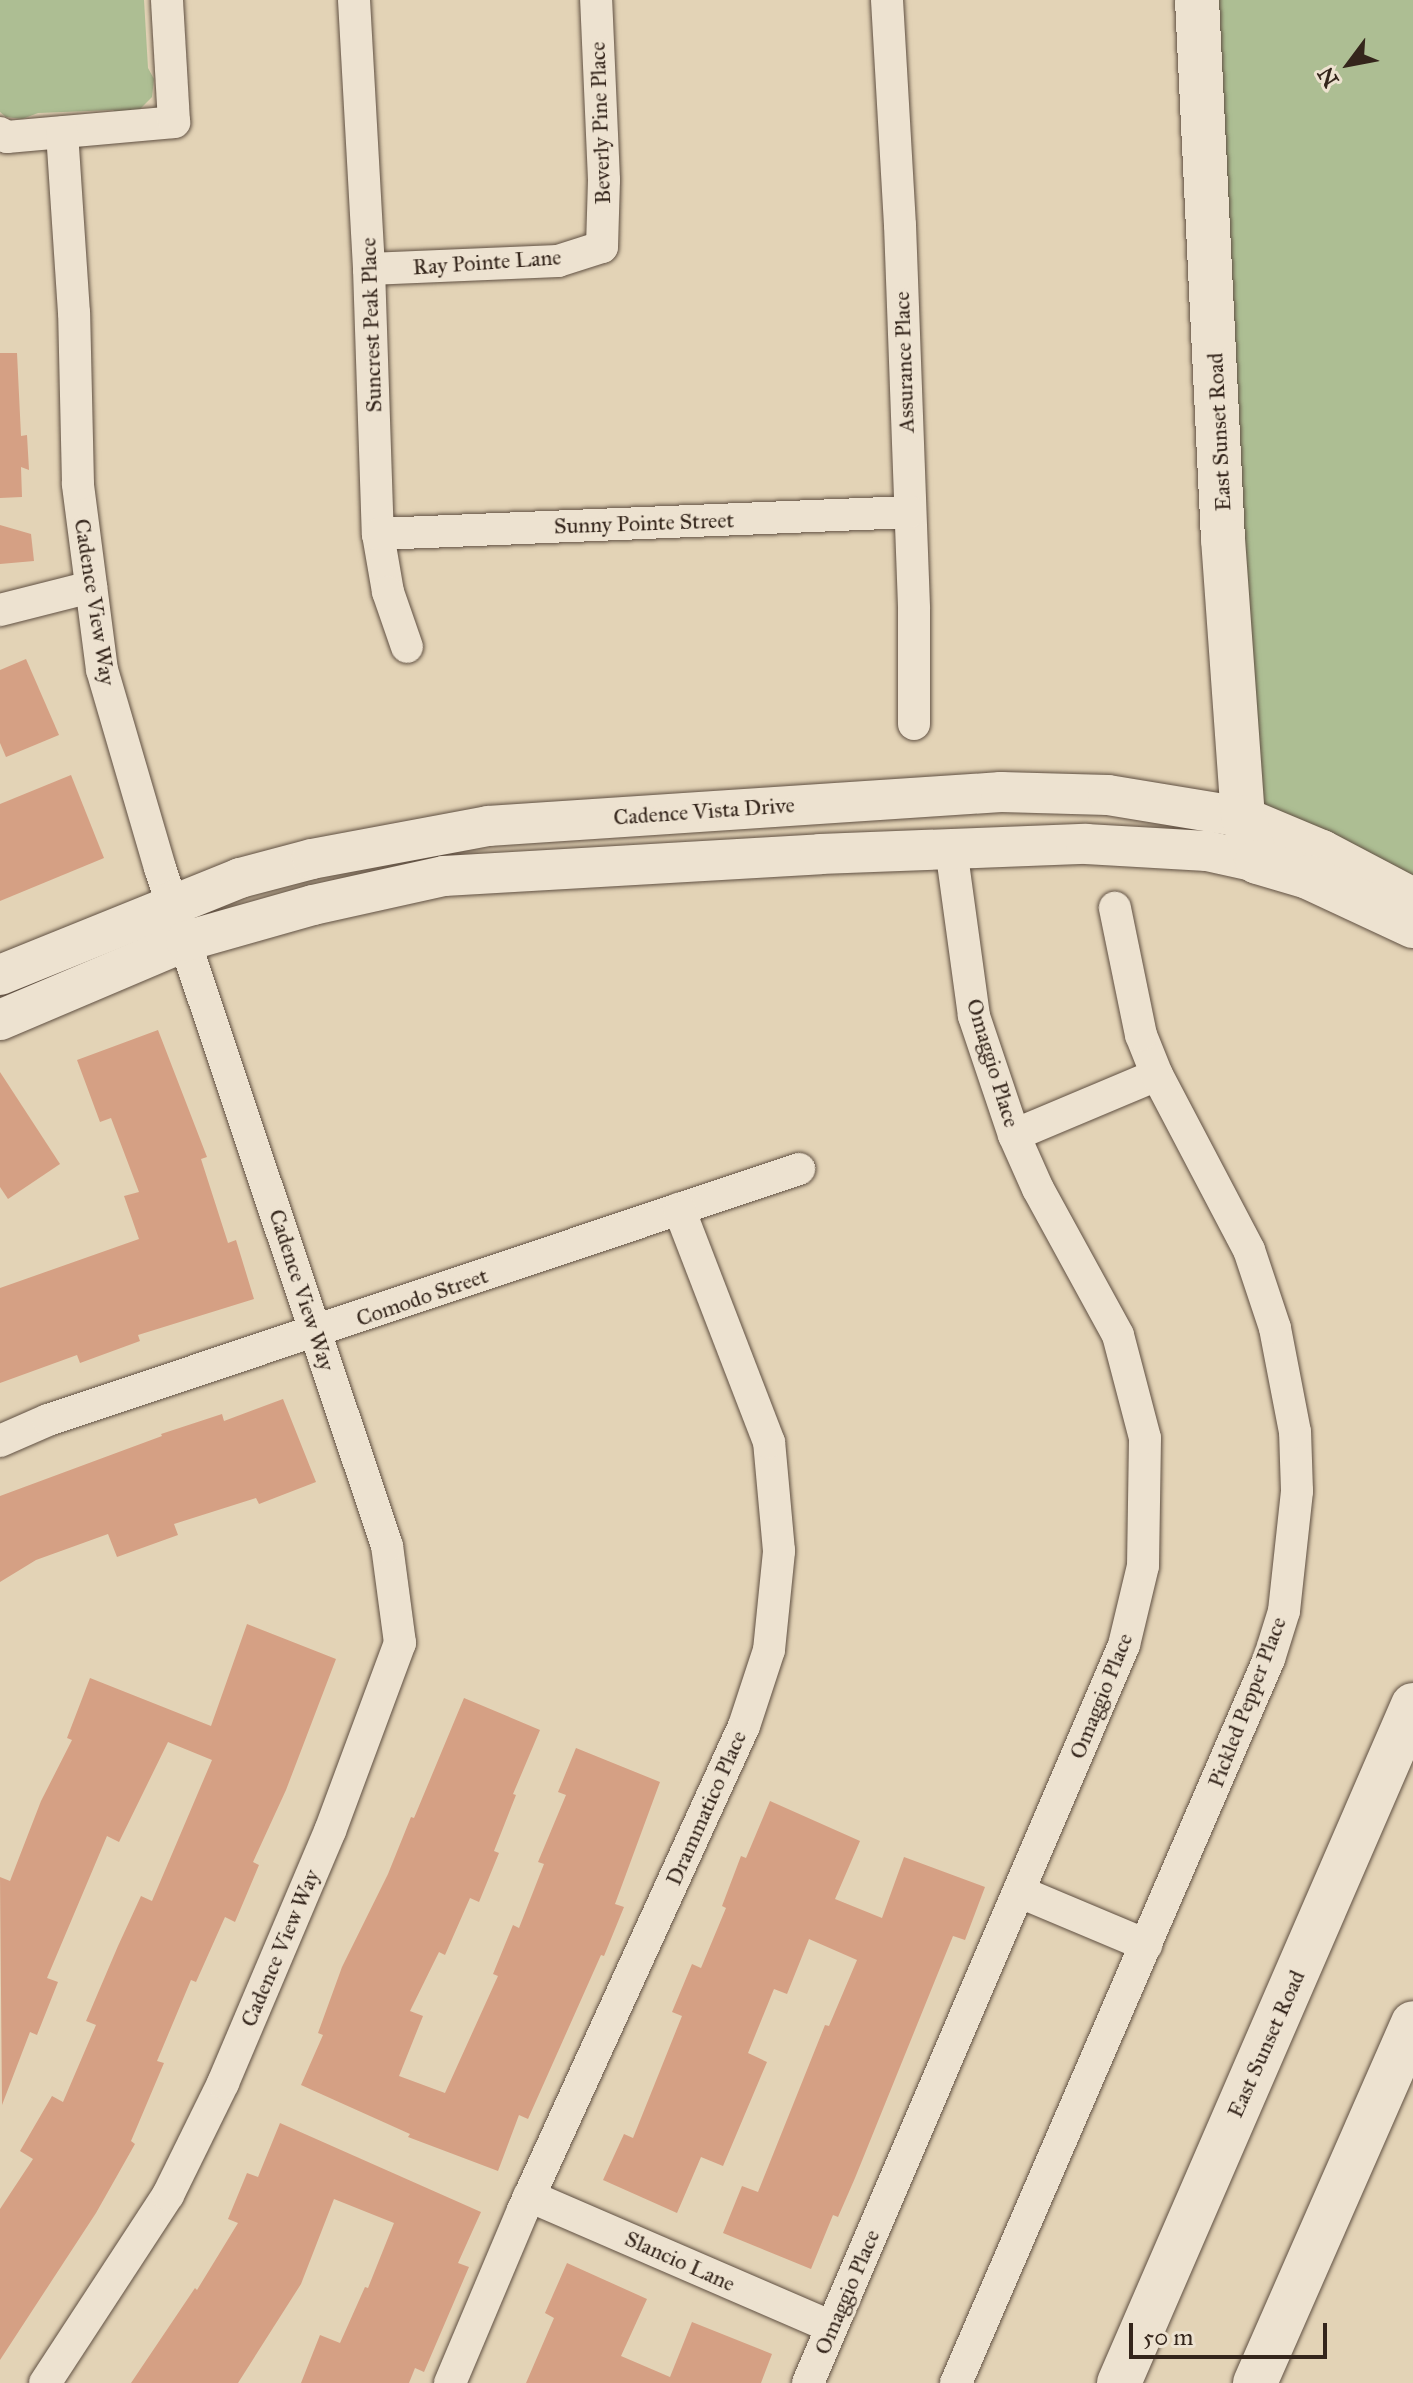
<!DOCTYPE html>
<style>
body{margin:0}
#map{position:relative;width:1413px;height:2383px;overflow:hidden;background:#e3d3b6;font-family:"IM FELL Great Primer",serif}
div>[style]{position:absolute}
.green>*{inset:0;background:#adbe93}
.building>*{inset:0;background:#d5a084}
.roads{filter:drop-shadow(0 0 2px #605042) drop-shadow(0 0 2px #605042)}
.minor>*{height:32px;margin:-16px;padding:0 16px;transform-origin:16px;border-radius:16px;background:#ede2d0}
.tertiary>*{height:40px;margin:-20px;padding:0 20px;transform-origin:20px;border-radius:20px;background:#ede2d0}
.secondary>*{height:44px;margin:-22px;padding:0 22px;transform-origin:22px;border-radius:22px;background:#ede2d0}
span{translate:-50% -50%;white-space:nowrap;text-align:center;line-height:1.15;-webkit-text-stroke:7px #ede2d0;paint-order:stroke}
.street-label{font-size:22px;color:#34251b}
.north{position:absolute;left:1309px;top:24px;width:80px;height:80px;-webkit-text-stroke:6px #ede2d0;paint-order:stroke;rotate:238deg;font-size:22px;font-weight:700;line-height:32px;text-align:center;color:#34251b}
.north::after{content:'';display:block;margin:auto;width:28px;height:36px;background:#34251b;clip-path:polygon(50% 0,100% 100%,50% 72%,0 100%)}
.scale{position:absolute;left:1129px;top:2323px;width:198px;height:36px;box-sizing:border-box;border:4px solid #34251b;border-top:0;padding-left:10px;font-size:24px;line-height:28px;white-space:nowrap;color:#34251b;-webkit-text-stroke:6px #ede2d0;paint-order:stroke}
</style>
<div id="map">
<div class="green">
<div style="clip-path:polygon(0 0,144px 0,148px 68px,154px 79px,152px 97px,138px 111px,119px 114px,113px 110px,38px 113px,22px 119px,6px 117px,0 112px)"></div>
<div style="clip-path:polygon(1214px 0,1413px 0,1413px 886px,1257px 815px)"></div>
</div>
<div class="building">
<div style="clip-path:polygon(0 353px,17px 353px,21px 436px,27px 435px,29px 470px,21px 467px,22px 497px,0 498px)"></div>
<div style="clip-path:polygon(0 525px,31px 534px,34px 561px,0 564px)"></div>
<div style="clip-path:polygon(26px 659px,59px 735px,6px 757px,0 743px,0 670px)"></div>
<div style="clip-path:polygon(71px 775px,104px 858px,0 901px,0 804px)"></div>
<div style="clip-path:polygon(158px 1030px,207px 1157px,201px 1159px,228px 1243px,236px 1240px,254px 1299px,138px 1335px,140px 1341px,80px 1363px,77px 1355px,0 1383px,0 1288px,139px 1239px,124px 1196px,139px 1192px,111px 1118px,100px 1122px,77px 1060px)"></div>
<div style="clip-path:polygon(0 1072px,60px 1164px,8px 1199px,0 1187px)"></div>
<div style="clip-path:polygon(283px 1399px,316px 1482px,259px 1504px,256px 1498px,174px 1524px,178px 1535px,117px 1557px,108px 1534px,36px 1560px,0 1582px,0 1496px,162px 1436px,161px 1434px,222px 1414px,224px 1421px)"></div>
<div style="clip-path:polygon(247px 1624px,336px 1659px,286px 1790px,253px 1862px,259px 1865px,235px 1922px,225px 1917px,196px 1982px,191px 1980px,157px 2061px,164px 2063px,131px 2141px,135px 2144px,96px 2213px,0 2360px,0 2209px,33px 2159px,20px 2151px,52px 2096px,63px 2102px,96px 2025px,86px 2021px,118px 1946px,141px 1896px,152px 1901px,212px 1760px,168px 1742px,119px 1842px,107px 1836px,47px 1978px,58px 1982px,37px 2035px,30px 2032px,2px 2105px,0 1877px,10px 1881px,41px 1801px,72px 1740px,67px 1738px,90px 1678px,211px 1726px)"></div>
<div style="clip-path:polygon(464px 1698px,540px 1730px,513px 1794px,516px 1795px,494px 1851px,499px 1853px,479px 1902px,470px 1898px,445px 1955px,439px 1952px,410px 2011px,423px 2016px,399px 2076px,445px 2093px,498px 1976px,493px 1974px,513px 1925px,519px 1928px,544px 1864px,538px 1862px,566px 1795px,558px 1792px,576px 1748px,660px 1782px,615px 1904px,624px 1907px,604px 1956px,601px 1955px,528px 2119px,519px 2115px,498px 2171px,408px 2137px,410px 2134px,301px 2085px,323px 2035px,318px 2033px,342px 1967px,388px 1874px,411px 1817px,414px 1818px)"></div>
<div style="clip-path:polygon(770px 1801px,860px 1841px,835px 1899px,882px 1918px,904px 1857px,985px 1887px,965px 1940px,953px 1936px,855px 2178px,838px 2217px,833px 2215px,811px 2269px,723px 2233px,742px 2186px,758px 2192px,825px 2025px,829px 2026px,857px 1960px,809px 1939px,787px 1994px,774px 1989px,748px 2053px,767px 2062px,723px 2166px,701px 2157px,677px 2213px,603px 2180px,624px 2134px,633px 2138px,682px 2016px,672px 2012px,692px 1964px,701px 1968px,726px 1908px,722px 1906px,741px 1856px,746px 1858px)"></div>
<div style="clip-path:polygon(280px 2123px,481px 2212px,458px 2263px,469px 2267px,424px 2372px,415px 2368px,409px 2383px,301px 2383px,320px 2335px,340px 2343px,365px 2287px,368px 2288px,394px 2223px,334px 2199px,301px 2284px,238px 2383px,131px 2383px,195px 2288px,197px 2290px,238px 2223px,228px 2219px,247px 2173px,258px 2177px)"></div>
<div style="clip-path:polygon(567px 2263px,647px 2299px,621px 2356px,670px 2377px,692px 2322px,772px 2354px,761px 2383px,526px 2383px,554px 2318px,545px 2313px)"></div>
</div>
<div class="roads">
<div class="minor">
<div style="left:354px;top:0;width:269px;rotate:86.8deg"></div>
<div style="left:369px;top:269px;width:265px;rotate:88.1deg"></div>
<div style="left:378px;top:534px;width:59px;rotate:80.2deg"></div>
<div style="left:388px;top:592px;width:58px;rotate:70.9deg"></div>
<div style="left:887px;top:0;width:225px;rotate:86.7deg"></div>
<div style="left:900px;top:225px;width:384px;rotate:87.9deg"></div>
<div style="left:914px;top:609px;width:115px;rotate:90deg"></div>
<div style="left:0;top:133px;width:8px;rotate:30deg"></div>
<div style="left:7px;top:137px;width:168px;rotate:-5.1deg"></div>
<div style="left:174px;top:122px;width:122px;rotate:-93.3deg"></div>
<div style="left:369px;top:269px;width:189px;rotate:-2.4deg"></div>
<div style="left:558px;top:261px;width:46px;rotate:-17.7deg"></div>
<div style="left:602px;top:247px;width:67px;rotate:-88.3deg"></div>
<div style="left:604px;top:180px;width:180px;rotate:-92.5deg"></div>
<div style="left:378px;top:534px;width:532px;rotate:-2.37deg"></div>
<div style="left:0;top:610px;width:94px;rotate:-14.2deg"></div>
<div style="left:1014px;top:1135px;width:155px;rotate:-22.8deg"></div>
<div style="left:0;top:1441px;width:52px;rotate:-23.6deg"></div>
<div style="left:48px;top:1420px;width:792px;rotate:-18.48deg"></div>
<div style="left:1020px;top:1892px;width:137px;rotate:22.8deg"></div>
<div style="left:529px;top:2196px;width:329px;rotate:23.4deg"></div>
<div style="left:45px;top:2383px;width:225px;rotate:-56.8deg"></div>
<div style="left:168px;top:2195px;width:125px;rotate:-63.8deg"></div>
<div style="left:223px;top:2083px;width:274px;rotate:-67deg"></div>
<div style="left:330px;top:1831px;width:201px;rotate:-69.6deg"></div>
<div style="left:400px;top:1643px;width:98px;rotate:-97.6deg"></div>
<div style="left:387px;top:1546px;width:715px;rotate:-108.51deg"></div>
<div style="left:160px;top:868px;width:206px;rotate:-106.3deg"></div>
<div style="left:102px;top:670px;width:188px;rotate:-97.4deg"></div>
<div style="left:78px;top:484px;width:171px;rotate:-91.3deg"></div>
<div style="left:74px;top:313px;width:181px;rotate:-93.8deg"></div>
<div style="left:450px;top:2383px;width:188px;rotate:-67.1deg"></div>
<div style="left:523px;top:2210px;width:532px;rotate:-65.46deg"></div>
<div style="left:744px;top:1726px;width:80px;rotate:-71.8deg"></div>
<div style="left:769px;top:1650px;width:100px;rotate:-84.2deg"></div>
<div style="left:779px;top:1551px;width:109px;rotate:-95.2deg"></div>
<div style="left:769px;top:1442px;width:250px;rotate:-111.1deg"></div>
<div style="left:808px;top:2383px;width:803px;rotate:-66.82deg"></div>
<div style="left:1124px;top:1645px;width:81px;rotate:-76.5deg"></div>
<div style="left:1143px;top:1566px;width:128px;rotate:-89.1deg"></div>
<div style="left:1145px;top:1438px;width:106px;rotate:-104.7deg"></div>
<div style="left:1118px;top:1335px;width:166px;rotate:-118.7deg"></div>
<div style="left:1038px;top:1189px;width:59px;rotate:-114deg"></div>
<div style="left:1014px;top:1135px;width:126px;rotate:-108.6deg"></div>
<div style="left:974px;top:1016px;width:170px;rotate:-97.8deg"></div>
<div style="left:956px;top:2383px;width:789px;rotate:-66.62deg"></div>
<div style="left:1269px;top:1659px;width:50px;rotate:-72.6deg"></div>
<div style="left:1284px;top:1611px;width:121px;rotate:-83.8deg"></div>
<div style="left:1297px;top:1491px;width:59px;rotate:-91.9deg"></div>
<div style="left:1295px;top:1432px;width:106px;rotate:-100.9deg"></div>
<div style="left:1275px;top:1328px;width:82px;rotate:-108.4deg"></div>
<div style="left:1249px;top:1250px;width:198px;rotate:-117.7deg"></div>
<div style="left:1157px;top:1075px;width:43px;rotate:-111.8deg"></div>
<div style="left:1141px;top:1035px;width:130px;rotate:-101.6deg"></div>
</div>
<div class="tertiary">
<div style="left:0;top:975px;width:259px;rotate:-22deg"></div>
<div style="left:240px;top:878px;width:74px;rotate:-14.8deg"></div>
<div style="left:312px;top:859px;width:179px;rotate:-10.6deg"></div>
<div style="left:488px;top:826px;width:514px;rotate:-3.79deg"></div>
<div style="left:1001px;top:792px;width:107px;rotate:1.6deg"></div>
<div style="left:1108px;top:795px;width:137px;rotate:9.3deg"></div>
<div style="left:1243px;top:817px;width:86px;rotate:22.7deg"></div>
<div style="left:1322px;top:850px;width:103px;rotate:27.8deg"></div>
<div style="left:0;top:1020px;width:202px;rotate:-23deg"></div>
<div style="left:186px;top:941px;width:132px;rotate:-15.8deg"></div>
<div style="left:313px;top:905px;width:134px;rotate:-12.5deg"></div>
<div style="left:444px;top:876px;width:377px;rotate:-3.3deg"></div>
<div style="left:820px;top:854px;width:266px;rotate:-2.2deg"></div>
<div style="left:1086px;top:844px;width:121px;rotate:3.3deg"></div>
<div style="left:1207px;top:851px;width:51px;rotate:12.4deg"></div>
</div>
<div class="secondary">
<div style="left:1197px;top:0;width:540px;rotate:87.24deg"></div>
<div style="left:1223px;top:539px;width:279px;rotate:85.9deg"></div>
<div style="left:1243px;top:817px;width:47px;rotate:72.7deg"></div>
<div style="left:1257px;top:862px;width:53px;rotate:16.4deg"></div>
<div style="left:1308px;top:877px;width:116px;rotate:25deg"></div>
<div style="left:1119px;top:2383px;width:739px;rotate:-66.56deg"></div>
<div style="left:1255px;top:2383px;width:393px;rotate:-66.3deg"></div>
</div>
</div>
<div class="street-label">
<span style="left:600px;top:123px;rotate:-92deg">Beverly Pine Place</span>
<span style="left:487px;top:262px;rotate:-4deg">Ray Pointe Lane</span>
<span style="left:371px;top:325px;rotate:-92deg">Suncrest Peak Place</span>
<span style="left:904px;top:362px;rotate:-92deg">Assurance Place</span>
<span style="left:1219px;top:432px;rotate:-93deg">East Sunset Road</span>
<span style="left:644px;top:523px;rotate:-2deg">Sunny Pointe Street</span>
<span style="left:95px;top:602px;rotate:81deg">Cadence View Way</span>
<span style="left:704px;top:811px;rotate:-4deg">Cadence Vista Drive</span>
<span style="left:993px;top:1063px;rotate:73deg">Omaggio Place</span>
<span style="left:302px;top:1290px;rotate:72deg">Cadence View Way</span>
<span style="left:422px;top:1297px;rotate:-19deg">Comodo Street</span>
<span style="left:1101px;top:1696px;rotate:-68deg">Omaggio Place</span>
<span style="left:1247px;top:1702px;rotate:-69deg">Pickled Pepper Place</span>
<span style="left:706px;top:1808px;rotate:-66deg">Drammatico Place</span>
<span style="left:280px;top:1948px;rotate:-67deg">Cadence View Way</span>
<span style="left:1266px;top:2044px;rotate:-66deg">East Sunset Road</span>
<span style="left:680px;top:2261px;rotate:24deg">Slancio Lane</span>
<span style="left:847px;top:2292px;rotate:-67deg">Omaggio Place</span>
</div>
<div class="north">N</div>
<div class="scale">50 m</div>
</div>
